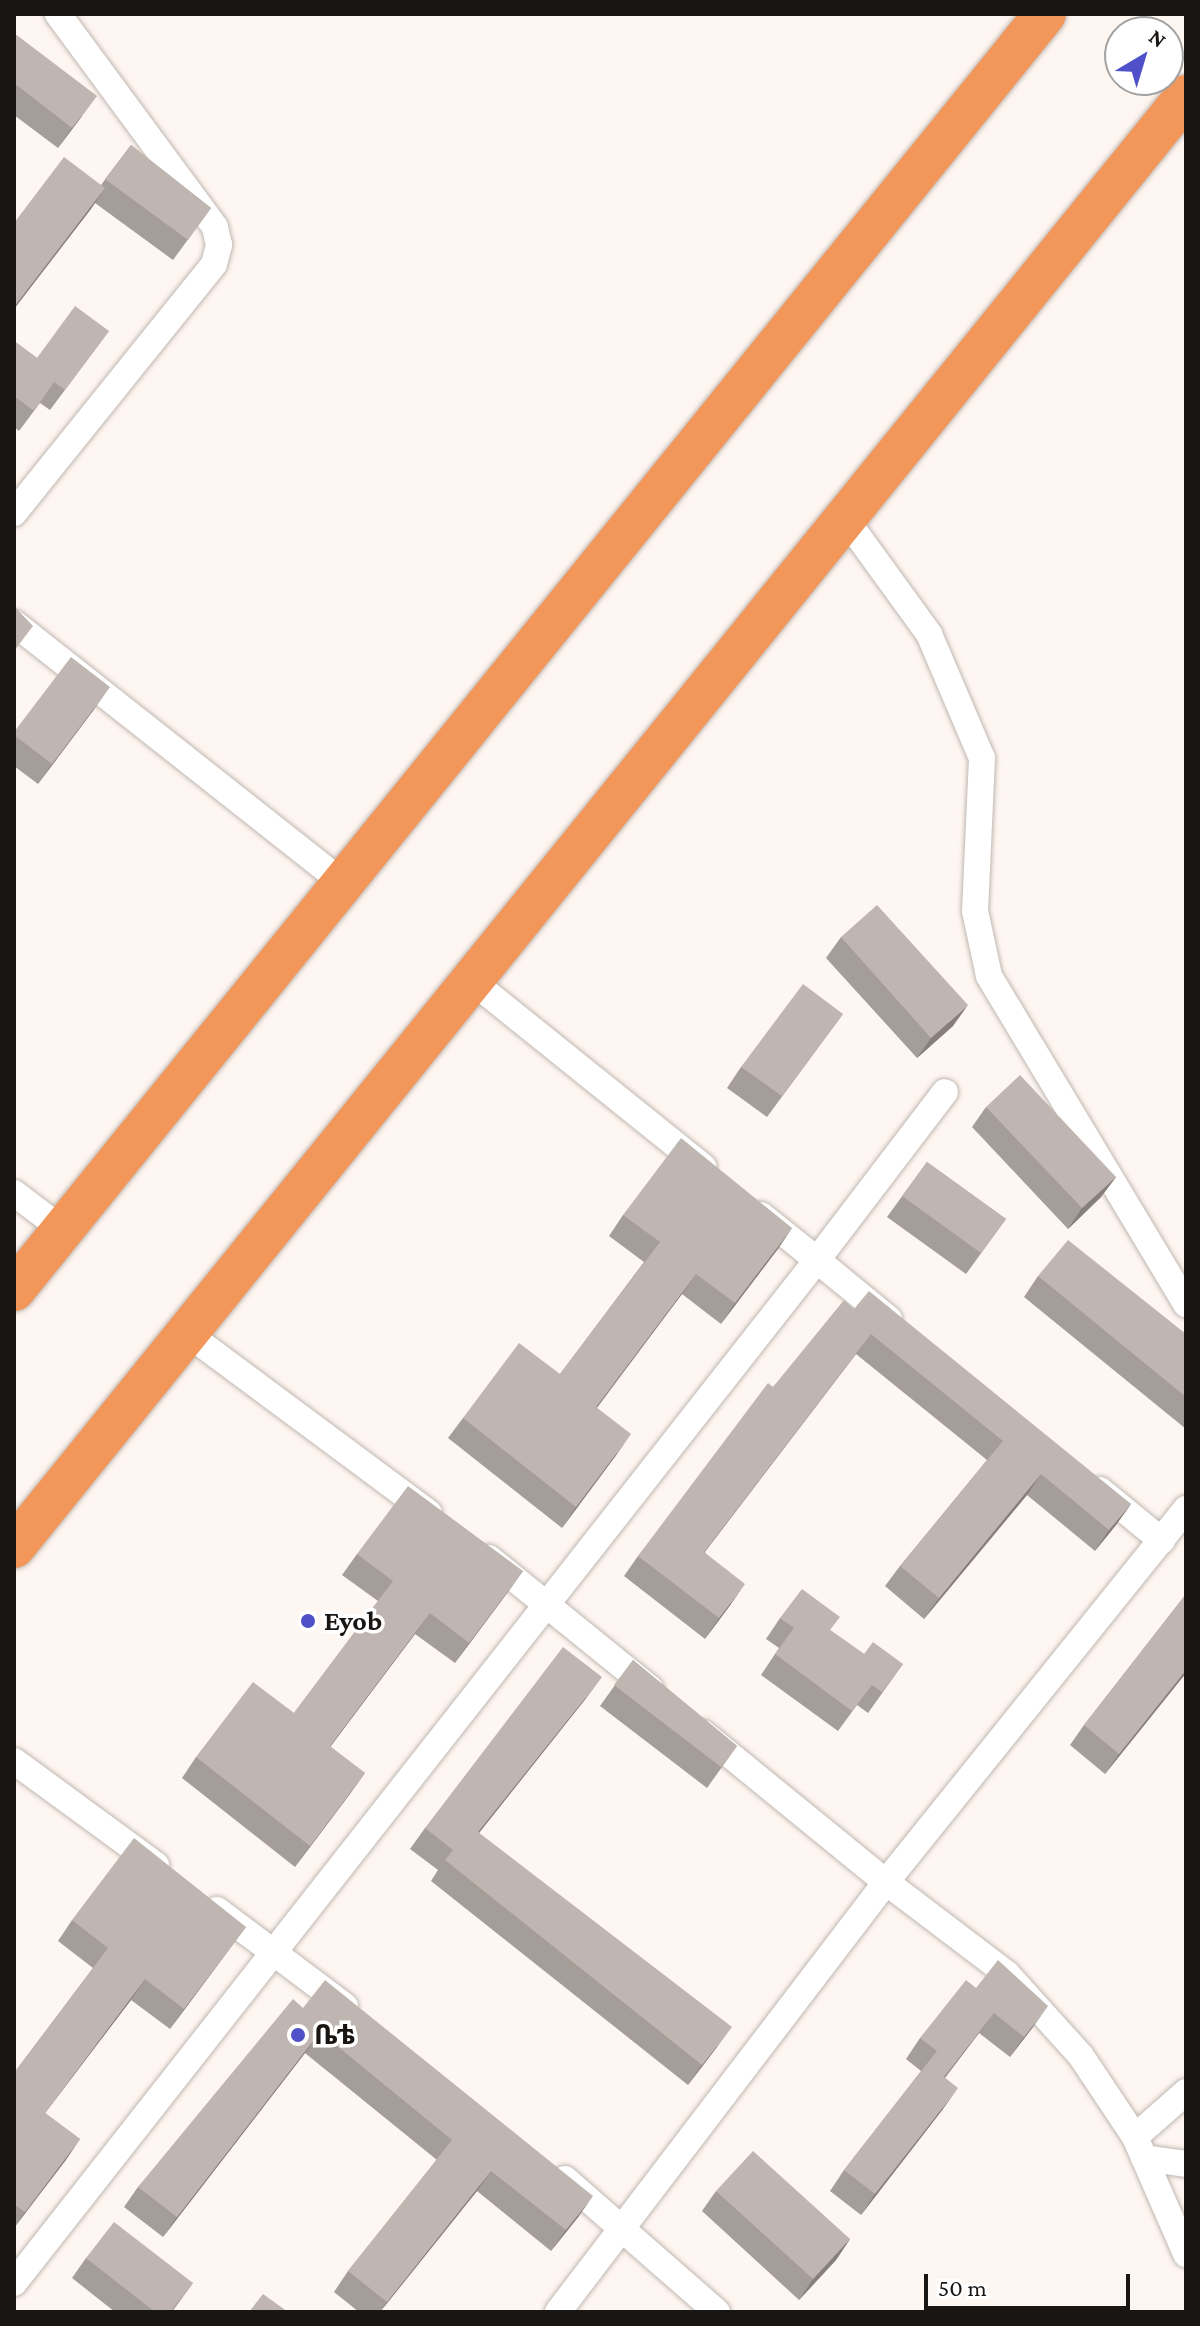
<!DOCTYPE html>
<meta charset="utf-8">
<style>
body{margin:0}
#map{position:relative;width:1200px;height:2326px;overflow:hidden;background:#fef6f1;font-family:"Crimson Pro","Noto Sans Ethiopic",serif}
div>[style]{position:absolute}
.roads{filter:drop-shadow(0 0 2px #c1b7b1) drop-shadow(0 0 2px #c1b7b1)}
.minor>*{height:26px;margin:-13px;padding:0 13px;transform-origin:13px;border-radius:13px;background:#fff}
.trunk>*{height:42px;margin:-21px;padding:0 21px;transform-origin:21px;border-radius:21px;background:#f2965a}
.wall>*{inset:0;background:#a59d98}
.shaded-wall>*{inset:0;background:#867f7c}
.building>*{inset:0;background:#c0b6b1}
.dots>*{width:22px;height:22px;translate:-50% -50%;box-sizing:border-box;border:4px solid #fff;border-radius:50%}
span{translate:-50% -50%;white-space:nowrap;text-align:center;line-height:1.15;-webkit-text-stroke:7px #fff;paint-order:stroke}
.poi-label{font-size:28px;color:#181513;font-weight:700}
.left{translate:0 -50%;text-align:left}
.frame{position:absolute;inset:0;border:16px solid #181513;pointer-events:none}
.north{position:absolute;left:1104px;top:16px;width:80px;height:80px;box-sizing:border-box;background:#fff;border:2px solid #a3a1a1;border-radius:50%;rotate:38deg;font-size:22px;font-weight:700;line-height:32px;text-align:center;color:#181513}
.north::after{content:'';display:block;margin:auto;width:28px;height:36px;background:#5051c8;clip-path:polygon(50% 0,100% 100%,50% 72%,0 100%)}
.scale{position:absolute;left:924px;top:2274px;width:206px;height:36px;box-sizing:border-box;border:4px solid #181513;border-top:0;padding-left:10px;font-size:24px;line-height:28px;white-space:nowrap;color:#181513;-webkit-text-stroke:6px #fff;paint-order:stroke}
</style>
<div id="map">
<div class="roads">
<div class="minor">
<div style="left:14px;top:513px;width:319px;rotate:-51.2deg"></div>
<div style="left:214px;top:264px;width:20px;rotate:-75deg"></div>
<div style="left:219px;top:245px;width:18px;rotate:-103deg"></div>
<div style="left:215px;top:227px;width:265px;rotate:-126.4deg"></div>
<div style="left:847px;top:521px;width:140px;rotate:54deg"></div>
<div style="left:929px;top:634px;width:135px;rotate:66.9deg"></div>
<div style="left:982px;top:758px;width:153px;rotate:92.6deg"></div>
<div style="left:975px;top:911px;width:66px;rotate:77.8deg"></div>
<div style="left:989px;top:976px;width:383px;rotate:59deg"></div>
<div style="left:14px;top:623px;width:421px;rotate:38.3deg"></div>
<div style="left:472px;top:981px;width:297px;rotate:38.8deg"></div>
<div style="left:14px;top:1193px;width:61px;rotate:37.1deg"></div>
<div style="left:889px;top:1319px;width:93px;rotate:-140.7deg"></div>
<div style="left:817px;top:1260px;width:211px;rotate:-52.7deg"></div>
<div style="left:188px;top:1334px;width:300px;rotate:36.6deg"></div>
<div style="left:1100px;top:1490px;width:80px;rotate:39.4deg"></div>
<div style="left:489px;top:1558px;width:208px;rotate:39deg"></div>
<div style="left:703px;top:1733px;width:236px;rotate:39.2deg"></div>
<div style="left:886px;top:1882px;width:479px;rotate:-51.2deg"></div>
<div style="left:14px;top:1761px;width:176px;rotate:36.2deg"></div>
<div style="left:217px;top:1910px;width:160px;rotate:36.9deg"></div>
<div style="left:1135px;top:2137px;width:68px;rotate:-41.4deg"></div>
<div style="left:1144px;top:2158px;width:42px;rotate:8.1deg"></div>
<div style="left:565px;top:2179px;width:202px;rotate:41.2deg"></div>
<div style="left:14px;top:2283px;width:1301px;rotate:-51.87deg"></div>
<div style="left:817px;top:1260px;width:72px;rotate:-141.2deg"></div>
<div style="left:558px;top:2312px;width:541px;rotate:-52.66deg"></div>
<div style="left:886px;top:1882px;width:152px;rotate:37.2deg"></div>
<div style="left:1007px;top:1974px;width:110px;rotate:47.9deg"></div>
<div style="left:1081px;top:2056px;width:97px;rotate:56.3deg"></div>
<div style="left:1135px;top:2137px;width:128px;rotate:66.4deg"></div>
</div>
<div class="trunk">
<div style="left:14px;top:1290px;width:1640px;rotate:-51.06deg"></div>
<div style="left:14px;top:1547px;width:1865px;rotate:-51.07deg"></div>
</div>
</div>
<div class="wall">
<div style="clip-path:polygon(14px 33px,82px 116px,58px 148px,14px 115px)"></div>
<div style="clip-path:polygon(131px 145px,211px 208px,173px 260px,95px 203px,14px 309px,14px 223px,101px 185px)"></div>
<div style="clip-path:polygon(109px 331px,50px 410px,40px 403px,19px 431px,14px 427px,14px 341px,37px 358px)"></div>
<div style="clip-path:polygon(95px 708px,38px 784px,14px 766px,14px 732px)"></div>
<div style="clip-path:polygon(841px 937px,953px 1026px,917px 1058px,826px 958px)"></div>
<div style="clip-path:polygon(843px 1014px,767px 1117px,727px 1088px,741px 1067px)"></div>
<div style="clip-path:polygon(986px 1107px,1116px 1177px,1101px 1197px,1068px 1229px,972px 1127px)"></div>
<div style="clip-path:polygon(927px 1162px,1006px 1219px,966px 1274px,887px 1217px)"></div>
<div style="clip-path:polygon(623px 1215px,792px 1228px,721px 1324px,682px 1294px,597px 1408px,617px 1454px,562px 1528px,448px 1438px,463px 1418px,560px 1374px,644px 1262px,609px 1236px)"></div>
<div style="clip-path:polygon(1038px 1276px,1186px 1334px,1186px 1429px,1024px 1297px)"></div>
<div style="clip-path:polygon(854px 1309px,1131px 1504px,1116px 1525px,1095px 1551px,1027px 1495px,924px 1619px,885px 1586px,900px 1566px,987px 1460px,856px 1354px,705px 1552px,731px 1604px,705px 1639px,624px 1576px,638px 1556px,773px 1387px)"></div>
<div style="clip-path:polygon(357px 1554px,523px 1571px,455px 1663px,415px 1634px,330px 1747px,365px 1773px,295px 1867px,182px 1778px,196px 1757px,294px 1713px,378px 1601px,342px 1575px)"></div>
<div style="clip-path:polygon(1186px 1594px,1186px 1673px,1105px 1774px,1070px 1745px,1084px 1725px)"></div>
<div style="clip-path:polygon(780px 1618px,830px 1630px,864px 1654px,903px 1664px,868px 1713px,857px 1705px,838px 1731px,761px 1675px,779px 1648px,766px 1639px)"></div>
<div style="clip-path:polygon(633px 1660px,737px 1746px,707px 1788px,600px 1706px)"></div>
<div style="clip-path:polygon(587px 1697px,479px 1833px,717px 2047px,688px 2085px,431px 1881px,438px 1870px,410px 1849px,425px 1828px)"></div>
<div style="clip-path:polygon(72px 1920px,246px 1927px,170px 2029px,131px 2000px,45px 2113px,80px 2139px,14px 2228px,14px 2073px,93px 1968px,58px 1941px)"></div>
<div style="clip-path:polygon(976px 1988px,1033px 2027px,1010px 2057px,979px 2033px,945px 2078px,943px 2109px,861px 2215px,830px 2191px,844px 2170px,921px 2071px,906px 2059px,920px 2038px)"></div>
<div style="clip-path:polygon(303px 2008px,579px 2216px,551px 2251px,477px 2191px,380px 2312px,359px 2312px,334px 2292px,348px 2271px,437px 2160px,305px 2053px,163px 2237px,124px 2207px,138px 2187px)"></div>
<div style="clip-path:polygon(716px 2191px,850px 2239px,836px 2260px,799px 2300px,702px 2211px)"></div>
<div style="clip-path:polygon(86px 2258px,193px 2283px,172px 2312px,115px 2312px,72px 2278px)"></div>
</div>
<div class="shaded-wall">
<div style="clip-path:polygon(97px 96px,58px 148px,72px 128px)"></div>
<div style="clip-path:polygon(105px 188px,91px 209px,14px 309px,14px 307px)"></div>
<div style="clip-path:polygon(110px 687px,95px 708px,38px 784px,52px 764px)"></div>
<div style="clip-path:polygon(968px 1005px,953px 1026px,917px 1058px,931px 1038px)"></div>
<div style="clip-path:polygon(1116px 1177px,1101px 1197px,1068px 1229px,1082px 1208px)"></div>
<div style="clip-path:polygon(792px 1228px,778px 1249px,721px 1324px,735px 1303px)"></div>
<div style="clip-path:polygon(696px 1274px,682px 1294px,581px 1428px,596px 1407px)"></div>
<div style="clip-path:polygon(871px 1334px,856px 1354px,689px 1572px,704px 1552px)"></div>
<div style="clip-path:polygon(631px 1434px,617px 1454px,562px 1528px,576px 1507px)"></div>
<div style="clip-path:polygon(1041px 1474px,1027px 1495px,924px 1619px,939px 1598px)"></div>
<div style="clip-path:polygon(1131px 1504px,1116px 1525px,1095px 1551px,1109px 1530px)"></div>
<div style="clip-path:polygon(523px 1571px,508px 1592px,455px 1663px,469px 1643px)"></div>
<div style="clip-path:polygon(745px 1584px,731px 1604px,705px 1639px,719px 1618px)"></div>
<div style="clip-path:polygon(430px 1613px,415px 1634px,315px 1767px,330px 1746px)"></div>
<div style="clip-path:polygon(1186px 1670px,1186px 1673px,1105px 1774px,1119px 1754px)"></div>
<div style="clip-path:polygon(602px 1677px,587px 1697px,463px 1853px,478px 1832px)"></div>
<div style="clip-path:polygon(365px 1773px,350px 1794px,295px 1867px,310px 1846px)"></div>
<div style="clip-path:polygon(246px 1927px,231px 1947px,170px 2029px,184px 2009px)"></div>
<div style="clip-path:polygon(145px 1979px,131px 2000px,30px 2133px,45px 2113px)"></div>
<div style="clip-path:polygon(1048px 2006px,1033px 2027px,1010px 2057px,1024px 2037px)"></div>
<div style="clip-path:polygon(994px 2013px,979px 2033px,929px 2098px,944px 2077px)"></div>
<div style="clip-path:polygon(732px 2027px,717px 2047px,688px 2085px,702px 2065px)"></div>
<div style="clip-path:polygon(320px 2032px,305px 2053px,163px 2237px,177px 2217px)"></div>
<div style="clip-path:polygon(958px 2088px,943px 2109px,861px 2215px,875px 2194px)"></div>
<div style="clip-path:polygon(80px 2139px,66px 2160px,14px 2228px,25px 2212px)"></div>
<div style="clip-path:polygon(491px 2171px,477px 2191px,380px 2312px,387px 2302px)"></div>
<div style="clip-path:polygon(593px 2196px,579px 2216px,551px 2251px,566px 2230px)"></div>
<div style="clip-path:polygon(850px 2239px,836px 2260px,799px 2300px,813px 2279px)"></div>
</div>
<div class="building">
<div style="clip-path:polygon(14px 33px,97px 96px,72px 128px,14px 83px)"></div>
<div style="clip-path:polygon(131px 145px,211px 208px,188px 240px,105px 179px)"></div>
<div style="clip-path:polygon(64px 157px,105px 188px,14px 307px,14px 223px)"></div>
<div style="clip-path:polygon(75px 306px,109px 331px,65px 390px,54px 382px,34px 411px,14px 396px,14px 341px,37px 358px)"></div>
<div style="clip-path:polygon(14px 606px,33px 626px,14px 651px)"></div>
<div style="clip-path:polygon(71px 657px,110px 687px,52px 764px,14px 735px,14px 732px)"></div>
<div style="clip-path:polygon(877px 905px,968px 1005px,931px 1038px,841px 937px)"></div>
<div style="clip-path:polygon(803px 984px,843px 1014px,782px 1096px,741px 1067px)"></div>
<div style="clip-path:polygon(1020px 1075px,1116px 1177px,1082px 1208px,986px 1107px)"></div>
<div style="clip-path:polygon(681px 1138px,792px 1228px,735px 1303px,696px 1274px,596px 1407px,631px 1434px,576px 1507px,463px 1418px,519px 1343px,560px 1374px,660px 1242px,623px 1215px)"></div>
<div style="clip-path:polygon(927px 1162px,1006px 1219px,981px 1253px,902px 1196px)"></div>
<div style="clip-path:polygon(1068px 1240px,1186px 1334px,1186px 1397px,1038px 1276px)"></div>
<div style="clip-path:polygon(869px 1291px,1131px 1504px,1109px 1530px,1041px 1474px,939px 1598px,900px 1566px,1003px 1441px,871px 1334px,704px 1552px,745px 1584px,719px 1618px,638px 1556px,768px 1383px,773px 1387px,844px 1300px,854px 1309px)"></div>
<div style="clip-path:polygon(408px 1486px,523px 1571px,469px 1643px,430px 1613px,330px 1746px,365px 1773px,310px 1846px,196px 1757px,253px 1682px,294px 1713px,393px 1581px,357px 1554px)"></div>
<div style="clip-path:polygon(802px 1589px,840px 1617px,830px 1630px,864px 1654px,873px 1642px,903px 1664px,882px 1692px,872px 1685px,852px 1711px,775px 1654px,794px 1628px,780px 1618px)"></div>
<div style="clip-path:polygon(1186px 1594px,1186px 1670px,1119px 1754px,1084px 1725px)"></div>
<div style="clip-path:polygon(563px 1647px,602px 1677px,478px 1832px,732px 2027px,702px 2065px,445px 1860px,453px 1850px,425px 1828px)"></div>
<div style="clip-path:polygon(633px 1660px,737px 1746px,721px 1767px,614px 1685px)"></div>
<div style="clip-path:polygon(134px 1838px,246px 1927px,184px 2009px,145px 1979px,45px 2113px,80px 2139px,25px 2212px,14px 2204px,14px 2073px,108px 1948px,72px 1920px)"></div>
<div style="clip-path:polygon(998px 1960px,1048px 2006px,1024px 2037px,994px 2013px,944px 2077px,958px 2088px,875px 2194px,844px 2170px,937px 2051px,920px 2038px,966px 1980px,976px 1988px)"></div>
<div style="clip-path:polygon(325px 1980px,593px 2196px,566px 2230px,491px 2171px,387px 2302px,348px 2271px,452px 2140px,320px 2032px,177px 2217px,138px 2187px,293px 1999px,303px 2008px)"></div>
<div style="clip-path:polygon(753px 2151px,850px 2239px,813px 2279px,716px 2191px)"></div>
<div style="clip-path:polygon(114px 2222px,193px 2283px,170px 2312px,155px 2312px,86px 2258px)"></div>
<div style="clip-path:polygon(263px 2294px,288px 2312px,249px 2312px)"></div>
</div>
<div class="dots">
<div style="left:308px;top:1621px;background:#5051c8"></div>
<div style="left:298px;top:2035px;background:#5051c8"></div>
</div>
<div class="poi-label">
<span class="left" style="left:324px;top:1621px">Eyob</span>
<span class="left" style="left:314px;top:2035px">ቤቴ</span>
</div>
<div class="frame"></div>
<div class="north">N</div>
<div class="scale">50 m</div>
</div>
